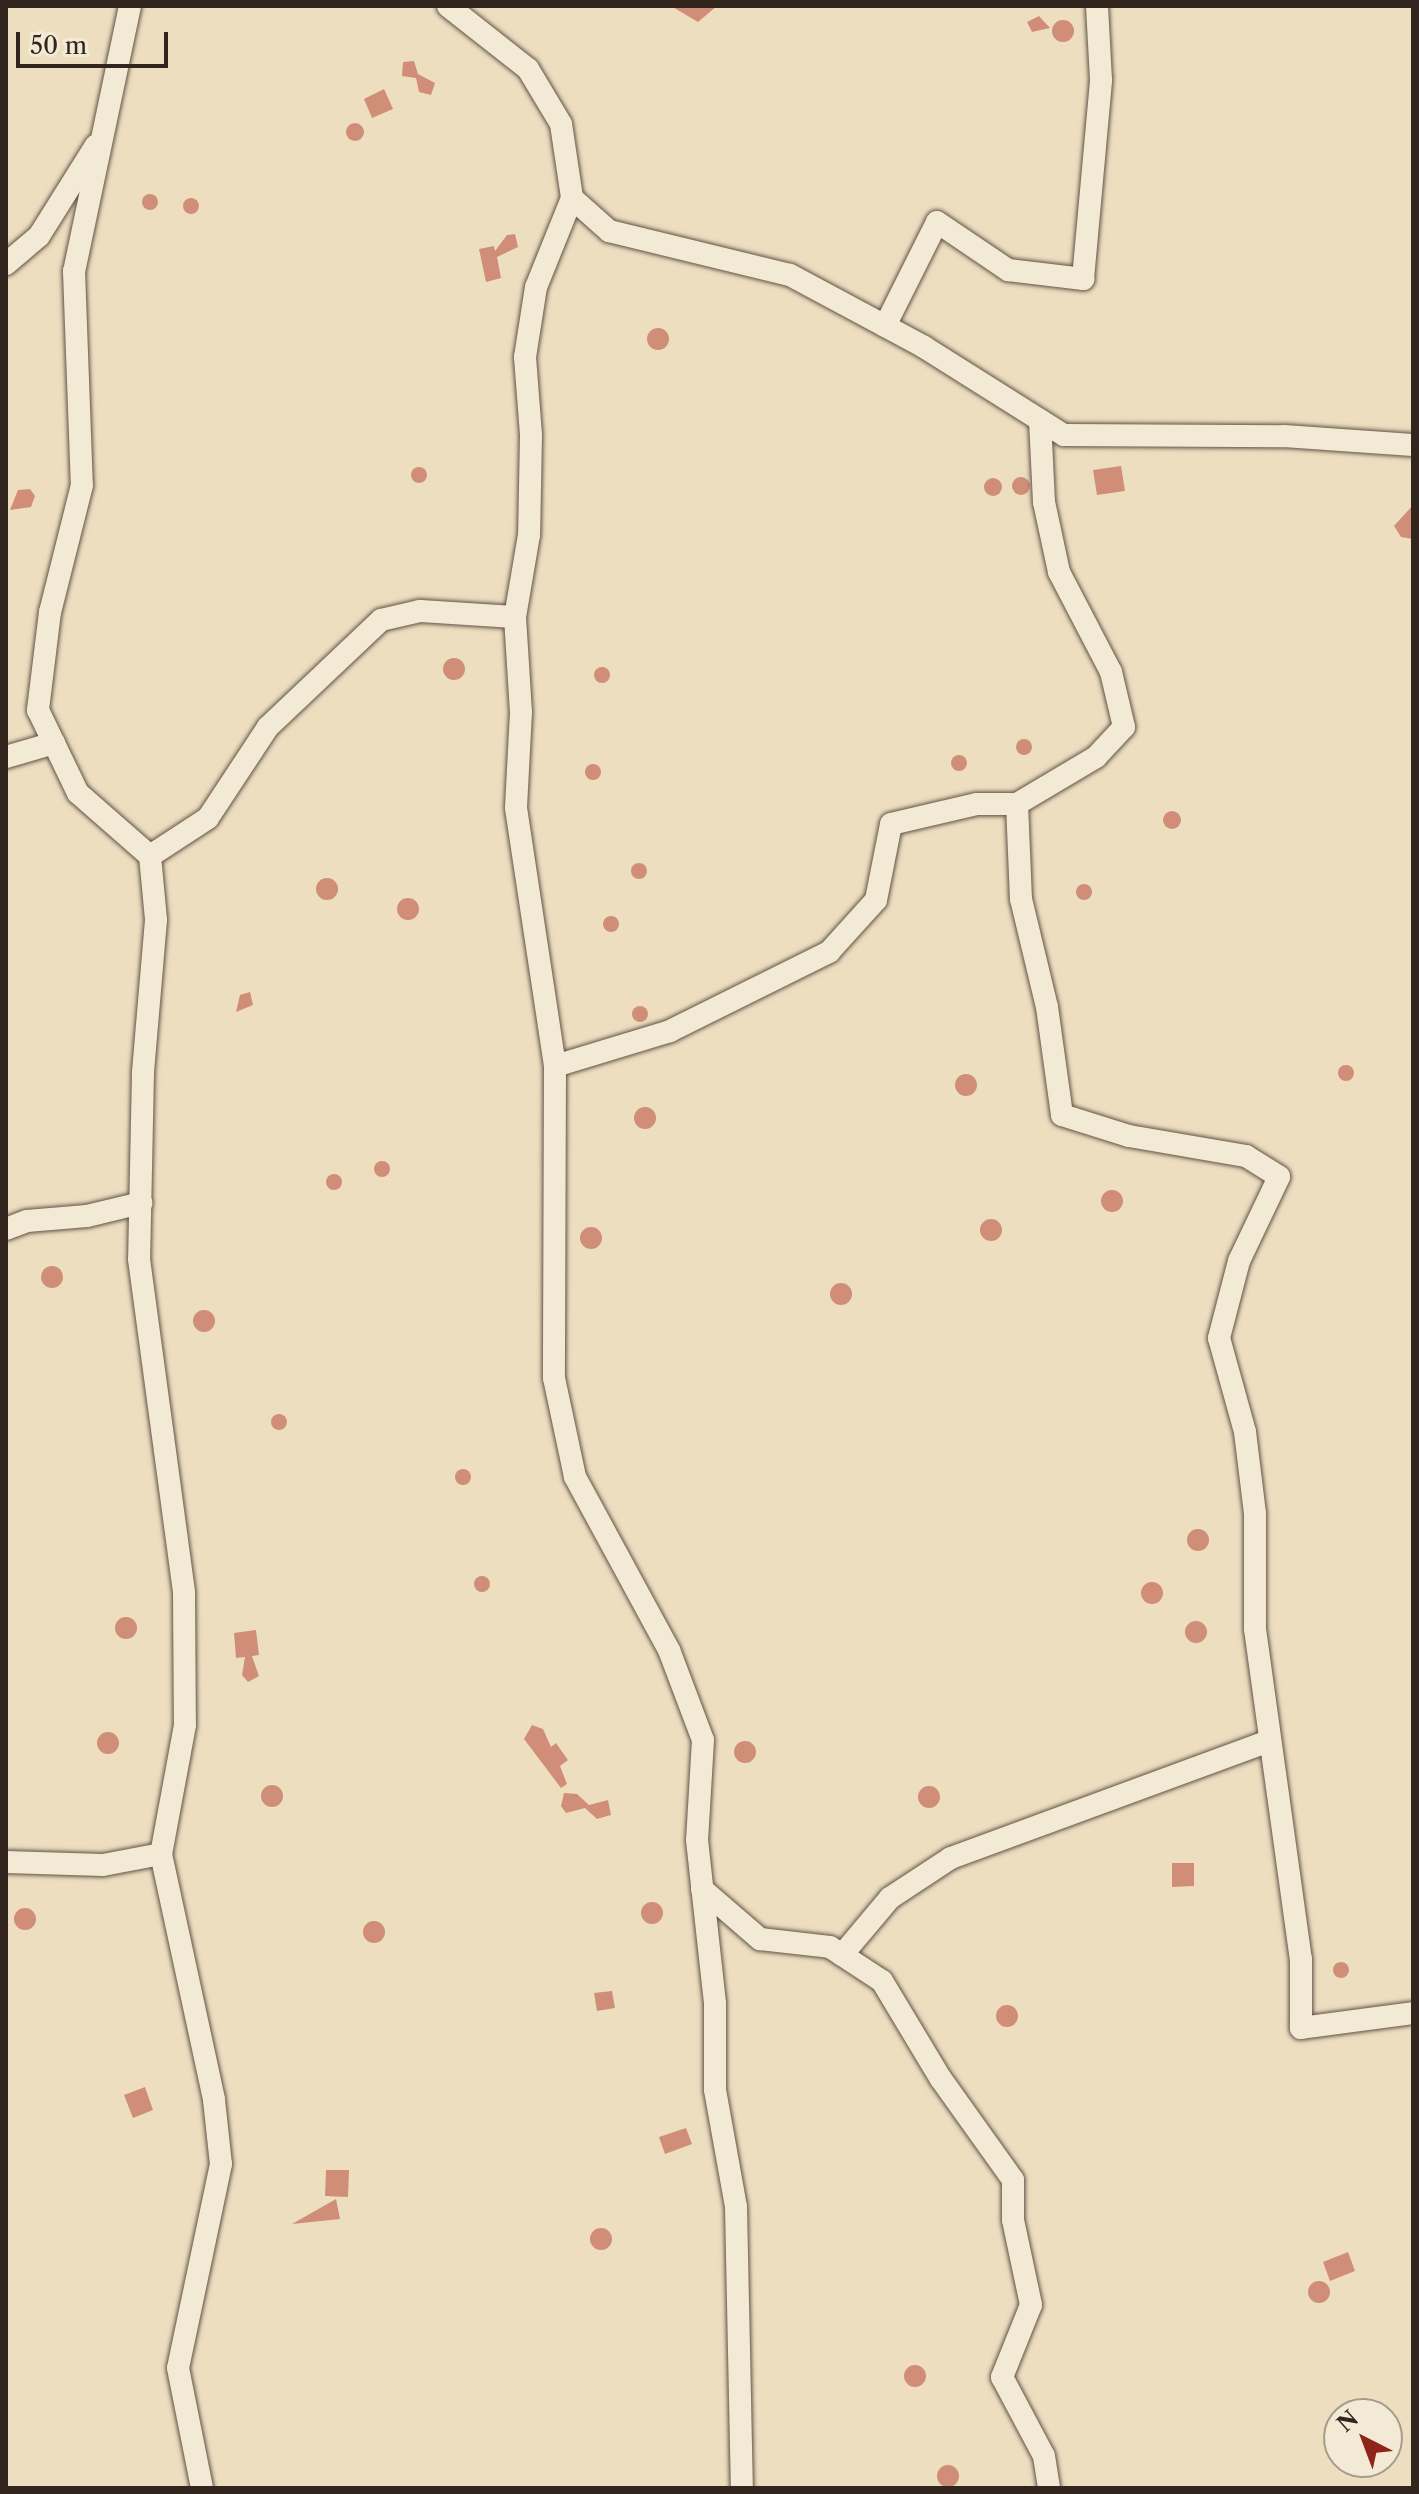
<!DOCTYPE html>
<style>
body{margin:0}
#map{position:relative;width:1419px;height:2494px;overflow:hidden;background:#eddec0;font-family:"Libre Caslon Text",serif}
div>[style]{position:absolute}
.building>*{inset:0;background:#d08e78}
.round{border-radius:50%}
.roads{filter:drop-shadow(0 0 2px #615346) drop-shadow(0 0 2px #615346)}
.street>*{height:22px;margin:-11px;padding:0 11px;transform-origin:11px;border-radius:11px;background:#f3ead6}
span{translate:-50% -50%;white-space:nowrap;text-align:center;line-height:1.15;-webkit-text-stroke:6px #f3ead6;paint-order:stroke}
.frame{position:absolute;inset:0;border:8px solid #32251d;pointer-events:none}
.north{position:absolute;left:1323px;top:2398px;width:80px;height:80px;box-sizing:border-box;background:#f3ead6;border:2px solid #a69b8c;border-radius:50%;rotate:318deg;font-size:22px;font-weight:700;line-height:32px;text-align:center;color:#32251d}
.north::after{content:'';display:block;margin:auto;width:28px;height:36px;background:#8f2418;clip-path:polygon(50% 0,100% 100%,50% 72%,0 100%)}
.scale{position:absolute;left:16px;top:32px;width:152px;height:36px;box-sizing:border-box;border:4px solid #32251d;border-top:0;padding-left:10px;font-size:24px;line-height:28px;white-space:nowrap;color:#32251d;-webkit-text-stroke:6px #f3ead6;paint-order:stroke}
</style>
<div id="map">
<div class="building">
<div style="clip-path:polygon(671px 6px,717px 6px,698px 22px)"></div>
<div style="clip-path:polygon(1039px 16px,1050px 28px,1032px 32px,1027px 22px)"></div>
<div class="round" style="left:1052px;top:20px;width:22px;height:22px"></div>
<div style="clip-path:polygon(414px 61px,418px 74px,435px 83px,431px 95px,419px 92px,416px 78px,402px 76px,403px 62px)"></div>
<div style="clip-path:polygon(384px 89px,393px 109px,372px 118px,364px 99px)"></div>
<div class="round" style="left:346px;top:123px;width:18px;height:18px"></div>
<div class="round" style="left:142px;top:194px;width:16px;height:16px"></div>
<div class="round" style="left:183px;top:198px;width:16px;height:16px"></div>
<div style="clip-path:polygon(515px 234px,518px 247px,497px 257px,501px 278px,486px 282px,479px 249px,494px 246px,495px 251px,507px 235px)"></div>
<div class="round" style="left:647px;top:328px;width:22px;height:22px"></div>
<div style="clip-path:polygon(1121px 466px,1125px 491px,1097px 495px,1093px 470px)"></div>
<div class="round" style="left:411px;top:467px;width:16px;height:16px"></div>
<div class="round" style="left:1012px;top:477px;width:18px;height:18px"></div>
<div class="round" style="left:984px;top:478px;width:18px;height:18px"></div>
<div style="clip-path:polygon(30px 489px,35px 496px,31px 507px,10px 510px,18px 490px)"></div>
<div style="clip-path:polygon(1413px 505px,1413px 539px,1401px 537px,1394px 526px)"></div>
<div class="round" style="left:443px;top:658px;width:22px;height:22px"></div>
<div class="round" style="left:594px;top:667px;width:16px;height:16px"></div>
<div class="round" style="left:1016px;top:739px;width:16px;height:16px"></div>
<div class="round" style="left:951px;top:755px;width:16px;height:16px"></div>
<div class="round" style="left:585px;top:764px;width:16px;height:16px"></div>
<div class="round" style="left:1163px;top:811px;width:18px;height:18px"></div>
<div class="round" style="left:631px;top:863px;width:16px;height:16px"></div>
<div class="round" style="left:316px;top:878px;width:22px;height:22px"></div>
<div class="round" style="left:1076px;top:884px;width:16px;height:16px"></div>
<div class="round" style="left:397px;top:898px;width:22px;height:22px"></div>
<div class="round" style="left:603px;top:916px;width:16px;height:16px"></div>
<div style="clip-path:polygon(250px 992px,253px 1005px,236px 1012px,240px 995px)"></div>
<div class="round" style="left:632px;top:1006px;width:16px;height:16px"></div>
<div class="round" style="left:1338px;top:1065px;width:16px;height:16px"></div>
<div class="round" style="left:955px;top:1074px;width:22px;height:22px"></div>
<div class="round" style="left:634px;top:1107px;width:22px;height:22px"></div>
<div class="round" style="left:374px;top:1161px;width:16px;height:16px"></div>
<div class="round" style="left:326px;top:1174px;width:16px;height:16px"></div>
<div class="round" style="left:1101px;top:1190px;width:22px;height:22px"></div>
<div class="round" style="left:980px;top:1219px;width:22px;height:22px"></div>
<div class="round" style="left:580px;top:1227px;width:22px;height:22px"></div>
<div class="round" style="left:41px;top:1266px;width:22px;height:22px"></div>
<div class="round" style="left:830px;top:1283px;width:22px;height:22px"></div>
<div class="round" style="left:193px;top:1310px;width:22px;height:22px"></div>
<div class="round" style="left:271px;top:1414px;width:16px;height:16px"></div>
<div class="round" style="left:455px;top:1469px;width:16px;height:16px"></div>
<div class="round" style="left:1187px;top:1529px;width:22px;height:22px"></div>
<div class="round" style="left:474px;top:1576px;width:16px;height:16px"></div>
<div class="round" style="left:1141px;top:1582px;width:22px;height:22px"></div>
<div class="round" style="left:115px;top:1617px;width:22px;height:22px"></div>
<div class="round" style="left:1185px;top:1621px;width:22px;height:22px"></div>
<div style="clip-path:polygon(256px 1630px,259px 1655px,252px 1656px,259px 1676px,248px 1682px,242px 1675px,245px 1657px,236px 1658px,234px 1633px)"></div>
<div style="clip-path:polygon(532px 1725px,543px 1729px,551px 1747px,556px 1743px,568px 1760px,560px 1766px,567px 1784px,561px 1788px,524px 1739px)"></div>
<div class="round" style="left:97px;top:1732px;width:22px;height:22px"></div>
<div class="round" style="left:734px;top:1741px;width:22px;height:22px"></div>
<div class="round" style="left:261px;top:1785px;width:22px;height:22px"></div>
<div class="round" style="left:918px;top:1786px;width:22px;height:22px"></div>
<div style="clip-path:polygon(564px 1793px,577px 1794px,589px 1805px,608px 1800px,611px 1815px,597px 1819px,585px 1808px,566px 1813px,561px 1806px)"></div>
<div style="clip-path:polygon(1172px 1863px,1194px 1863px,1194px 1886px,1172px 1887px)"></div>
<div class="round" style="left:641px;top:1902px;width:22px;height:22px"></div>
<div class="round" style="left:14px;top:1908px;width:22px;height:22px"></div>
<div class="round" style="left:363px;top:1921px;width:22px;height:22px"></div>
<div class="round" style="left:1333px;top:1962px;width:16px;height:16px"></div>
<div style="clip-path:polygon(612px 1991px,615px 2008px,597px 2011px,594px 1993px)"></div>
<div class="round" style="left:996px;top:2005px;width:22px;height:22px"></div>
<div style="clip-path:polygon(145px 2087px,153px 2110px,133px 2118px,124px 2095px)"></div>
<div style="clip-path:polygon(686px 2128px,692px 2144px,665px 2154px,659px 2137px)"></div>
<div style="clip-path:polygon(326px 2170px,349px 2170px,348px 2197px,325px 2196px)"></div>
<div style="clip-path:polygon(336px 2199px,340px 2219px,292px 2224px)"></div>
<div class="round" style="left:590px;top:2228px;width:22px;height:22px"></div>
<div style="clip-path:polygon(1348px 2252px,1355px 2271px,1330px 2281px,1323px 2262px)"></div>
<div class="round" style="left:1308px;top:2281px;width:22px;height:22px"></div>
<div class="round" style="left:904px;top:2365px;width:22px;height:22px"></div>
<div class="round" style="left:937px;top:2465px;width:22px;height:22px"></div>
</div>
<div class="roads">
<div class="street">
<div style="left:130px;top:6px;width:271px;rotate:101.9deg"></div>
<div style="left:74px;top:271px;width:214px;rotate:87.9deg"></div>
<div style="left:82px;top:485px;width:131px;rotate:104.1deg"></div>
<div style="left:50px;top:612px;width:99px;rotate:97deg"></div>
<div style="left:38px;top:710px;width:92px;rotate:64.3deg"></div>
<div style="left:78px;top:793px;width:96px;rotate:41.2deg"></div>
<div style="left:150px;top:856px;width:64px;rotate:84.6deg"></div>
<div style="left:156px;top:920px;width:154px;rotate:94.9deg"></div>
<div style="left:143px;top:1073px;width:186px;rotate:91.2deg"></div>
<div style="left:139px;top:1259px;width:337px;rotate:82.3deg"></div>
<div style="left:184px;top:1593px;width:132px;rotate:89.6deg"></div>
<div style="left:185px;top:1725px;width:131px;rotate:100.5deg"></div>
<div style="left:161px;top:1854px;width:252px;rotate:77.8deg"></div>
<div style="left:214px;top:2100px;width:64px;rotate:83.8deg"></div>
<div style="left:221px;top:2164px;width:208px;rotate:101.9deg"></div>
<div style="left:178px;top:2368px;width:122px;rotate:78.7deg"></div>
<div style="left:448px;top:6px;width:102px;rotate:38.2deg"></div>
<div style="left:528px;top:69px;width:64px;rotate:59deg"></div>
<div style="left:561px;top:124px;width:75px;rotate:81.5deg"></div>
<div style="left:572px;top:198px;width:50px;rotate:41.7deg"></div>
<div style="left:609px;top:231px;width:186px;rotate:13.7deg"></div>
<div style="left:790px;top:275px;width:152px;rotate:28.2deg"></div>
<div style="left:924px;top:347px;width:165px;rotate:32.2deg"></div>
<div style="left:1064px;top:435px;width:220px;rotate:0.3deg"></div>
<div style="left:1284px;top:436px;width:129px;rotate:4deg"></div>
<div style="left:572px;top:198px;width:96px;rotate:112deg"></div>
<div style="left:536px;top:287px;width:71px;rotate:98.9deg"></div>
<div style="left:525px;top:357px;width:78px;rotate:85.6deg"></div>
<div style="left:531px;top:435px;width:100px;rotate:91.1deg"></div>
<div style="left:529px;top:535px;width:83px;rotate:99.7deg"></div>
<div style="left:515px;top:617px;width:95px;rotate:86.4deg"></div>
<div style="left:521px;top:712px;width:96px;rotate:93deg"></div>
<div style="left:516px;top:808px;width:261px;rotate:81.4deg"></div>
<div style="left:555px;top:1066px;width:312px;rotate:90.2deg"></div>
<div style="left:554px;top:1378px;width:101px;rotate:78deg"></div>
<div style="left:575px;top:1477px;width:197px;rotate:61.5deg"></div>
<div style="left:669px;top:1650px;width:96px;rotate:69.3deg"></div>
<div style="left:703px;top:1740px;width:100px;rotate:93.4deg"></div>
<div style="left:697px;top:1840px;width:164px;rotate:83.7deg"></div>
<div style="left:715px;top:2003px;width:87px;rotate:90deg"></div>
<div style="left:715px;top:2090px;width:119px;rotate:79.8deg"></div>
<div style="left:736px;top:2207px;width:281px;rotate:88.8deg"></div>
<div style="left:6px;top:264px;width:43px;rotate:-40.3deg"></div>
<div style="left:39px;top:236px;width:107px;rotate:-57.9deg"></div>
<div style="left:885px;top:326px;width:116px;rotate:-63.4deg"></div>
<div style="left:937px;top:222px;width:86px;rotate:34.1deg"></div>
<div style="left:1008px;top:270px;width:76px;rotate:6.8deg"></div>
<div style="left:1083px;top:279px;width:200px;rotate:-84.8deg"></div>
<div style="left:1101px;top:80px;width:74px;rotate:-93.1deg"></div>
<div style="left:6px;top:757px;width:50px;rotate:-16.3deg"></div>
<div style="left:1017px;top:804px;width:95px;rotate:87.6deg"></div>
<div style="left:1021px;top:899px;width:111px;rotate:76.5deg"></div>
<div style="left:1047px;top:1007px;width:109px;rotate:82.1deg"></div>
<div style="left:1062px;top:1115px;width:70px;rotate:17.4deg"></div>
<div style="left:1129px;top:1136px;width:119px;rotate:9.7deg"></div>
<div style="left:1246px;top:1156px;width:39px;rotate:32deg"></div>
<div style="left:1279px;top:1177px;width:93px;rotate:115.5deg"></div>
<div style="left:1239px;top:1261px;width:80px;rotate:104.6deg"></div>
<div style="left:1219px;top:1338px;width:98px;rotate:74.5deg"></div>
<div style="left:1245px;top:1432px;width:83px;rotate:83deg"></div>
<div style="left:1255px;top:1514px;width:115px;rotate:90deg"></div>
<div style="left:1255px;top:1629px;width:333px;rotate:82.1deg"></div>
<div style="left:1301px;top:1959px;width:69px;rotate:90deg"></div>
<div style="left:1301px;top:2028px;width:113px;rotate:-7.6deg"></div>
<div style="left:150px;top:856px;width:69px;rotate:-33.2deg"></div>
<div style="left:208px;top:818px;width:109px;rotate:-56.6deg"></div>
<div style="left:268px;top:727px;width:156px;rotate:-43.4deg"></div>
<div style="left:381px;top:620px;width:40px;rotate:-13deg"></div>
<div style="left:420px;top:611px;width:95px;rotate:3.6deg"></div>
<div style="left:555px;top:1066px;width:120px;rotate:-16.9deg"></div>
<div style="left:670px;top:1031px;width:178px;rotate:-26.4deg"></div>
<div style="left:829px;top:952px;width:70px;rotate:-47.9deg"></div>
<div style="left:876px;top:900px;width:77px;rotate:-78.8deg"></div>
<div style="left:891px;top:824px;width:88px;rotate:-13.1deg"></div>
<div style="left:977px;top:804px;width:40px"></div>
<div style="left:1017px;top:804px;width:92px;rotate:-30.7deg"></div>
<div style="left:1096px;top:757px;width:41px;rotate:-47deg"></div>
<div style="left:1124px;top:727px;width:57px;rotate:-103.3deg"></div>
<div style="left:1111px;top:672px;width:113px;rotate:-117.5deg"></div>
<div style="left:1059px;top:572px;width:72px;rotate:-102.1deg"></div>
<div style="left:1044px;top:502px;width:82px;rotate:-92.8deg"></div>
<div style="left:6px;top:1229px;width:22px;rotate:-21deg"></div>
<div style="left:27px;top:1221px;width:60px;rotate:-4.8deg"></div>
<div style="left:87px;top:1216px;width:56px;rotate:-13.5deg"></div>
<div style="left:6px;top:1862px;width:97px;rotate:1.8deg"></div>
<div style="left:103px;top:1865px;width:59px;rotate:-10.7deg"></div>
<div style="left:702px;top:1889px;width:77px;rotate:40.8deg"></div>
<div style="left:760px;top:1939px;width:70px;rotate:6.5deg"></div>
<div style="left:830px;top:1947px;width:62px;rotate:33.2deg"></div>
<div style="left:882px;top:1981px;width:114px;rotate:59deg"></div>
<div style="left:941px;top:2079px;width:124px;rotate:54.5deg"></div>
<div style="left:1013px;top:2180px;width:40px;rotate:90deg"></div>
<div style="left:1013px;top:2220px;width:87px;rotate:78deg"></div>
<div style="left:1031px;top:2305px;width:78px;rotate:111.9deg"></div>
<div style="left:1002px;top:2377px;width:89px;rotate:62deg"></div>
<div style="left:1044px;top:2456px;width:32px;rotate:81deg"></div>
<div style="left:842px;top:1955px;width:75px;rotate:-49.9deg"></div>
<div style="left:890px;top:1898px;width:73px;rotate:-33.3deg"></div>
<div style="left:951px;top:1858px;width:339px;rotate:-20.2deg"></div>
</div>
</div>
<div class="frame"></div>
<div class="north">N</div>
<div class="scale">50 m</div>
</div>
